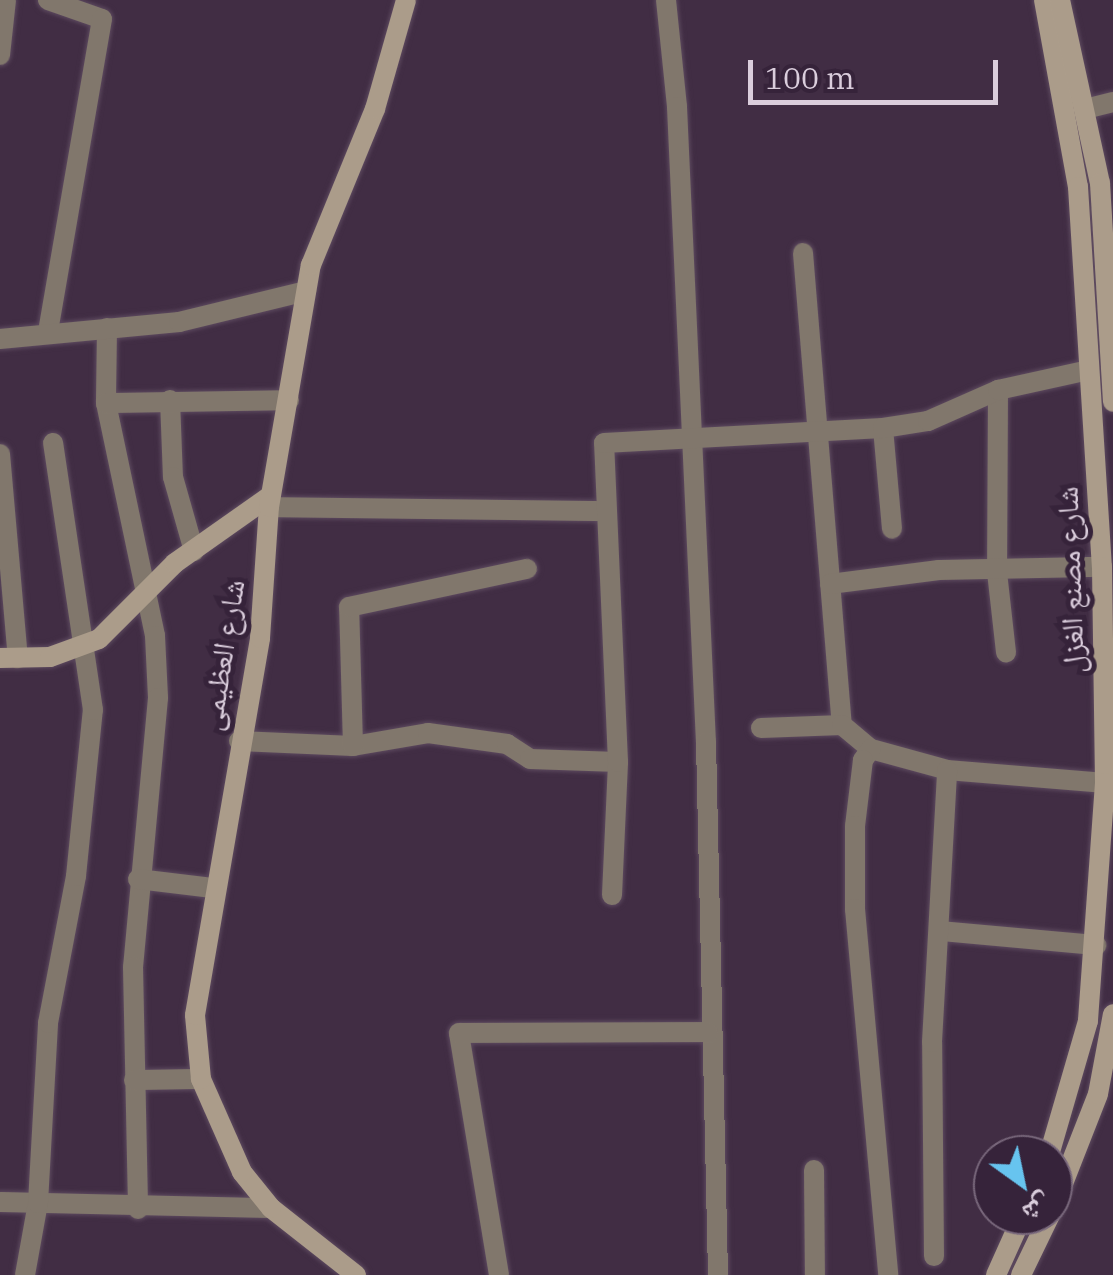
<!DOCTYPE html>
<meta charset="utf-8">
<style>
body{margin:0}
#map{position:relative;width:1113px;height:1275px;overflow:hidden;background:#412d44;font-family:"IBM Plex Serif","Noto Naskh Arabic",serif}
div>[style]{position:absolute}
.roads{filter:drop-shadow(0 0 2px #5d4a5f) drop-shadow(0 0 2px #5d4a5f)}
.street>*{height:20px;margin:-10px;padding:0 10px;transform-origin:10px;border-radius:10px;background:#81776c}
.secondary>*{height:20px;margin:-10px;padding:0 10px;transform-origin:10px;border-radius:10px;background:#ab9c8a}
span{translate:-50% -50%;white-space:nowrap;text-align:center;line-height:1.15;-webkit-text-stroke:10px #36233a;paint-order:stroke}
.street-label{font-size:30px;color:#dacddc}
.north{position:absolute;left:973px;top:1135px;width:100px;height:100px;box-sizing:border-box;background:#36233a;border:2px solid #78677b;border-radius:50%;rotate:147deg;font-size:28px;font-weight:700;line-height:40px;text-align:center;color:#dacddc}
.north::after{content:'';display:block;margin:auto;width:35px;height:45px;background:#67c4ef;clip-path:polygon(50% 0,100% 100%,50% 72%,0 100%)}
.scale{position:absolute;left:748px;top:60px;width:250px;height:45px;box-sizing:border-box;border:5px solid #dacddc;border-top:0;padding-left:12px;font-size:30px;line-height:35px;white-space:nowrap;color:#dacddc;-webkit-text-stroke:8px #36233a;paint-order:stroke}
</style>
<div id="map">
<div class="roads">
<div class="street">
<div style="left:48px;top:0;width:57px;rotate:19.4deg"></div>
<div style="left:102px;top:19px;width:318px;rotate:99.8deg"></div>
<div style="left:666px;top:0;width:108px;rotate:84.1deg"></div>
<div style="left:677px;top:107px;width:636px;rotate:87.39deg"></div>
<div style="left:706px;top:742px;width:533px;rotate:88.71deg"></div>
<div style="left:0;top:55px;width:55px;rotate:-83.8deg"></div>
<div style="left:1085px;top:109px;width:29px;rotate:-14deg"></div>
<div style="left:803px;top:253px;width:474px;rotate:85.3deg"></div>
<div style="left:107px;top:328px;width:75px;rotate:90.8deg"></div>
<div style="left:106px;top:403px;width:238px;rotate:78.1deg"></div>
<div style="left:155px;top:636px;width:62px;rotate:87.2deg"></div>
<div style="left:158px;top:698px;width:270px;rotate:95.3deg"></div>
<div style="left:133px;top:967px;width:242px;rotate:88.8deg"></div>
<div style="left:0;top:339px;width:180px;rotate:-5.4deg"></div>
<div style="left:179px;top:322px;width:131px;rotate:-13.7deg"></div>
<div style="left:998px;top:390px;width:182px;rotate:90.3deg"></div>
<div style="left:997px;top:572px;width:81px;rotate:83.6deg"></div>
<div style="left:170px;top:400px;width:77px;rotate:87.8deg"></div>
<div style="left:173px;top:477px;width:77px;rotate:74.2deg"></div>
<div style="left:106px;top:403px;width:183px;rotate:-0.9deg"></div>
<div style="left:883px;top:428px;width:101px;rotate:84.9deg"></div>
<div style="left:0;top:454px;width:205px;rotate:85deg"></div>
<div style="left:269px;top:507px;width:335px;rotate:0.7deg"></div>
<div style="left:830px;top:584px;width:110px;rotate:-7.3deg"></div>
<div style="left:939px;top:570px;width:163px;rotate:-1.1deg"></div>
<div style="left:761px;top:728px;width:81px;rotate:-2.1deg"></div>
<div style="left:842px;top:725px;width:38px;rotate:40deg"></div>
<div style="left:871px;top:749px;width:79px;rotate:15.4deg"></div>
<div style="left:947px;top:770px;width:159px;rotate:4.7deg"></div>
<div style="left:239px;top:741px;width:114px;rotate:2.5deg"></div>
<div style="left:353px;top:746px;width:76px;rotate:-9.8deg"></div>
<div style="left:428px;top:733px;width:80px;rotate:7.9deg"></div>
<div style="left:507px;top:744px;width:27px;rotate:33deg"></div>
<div style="left:530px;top:759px;width:88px;rotate:2deg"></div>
<div style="left:353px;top:746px;width:139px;rotate:-91.6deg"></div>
<div style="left:349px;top:607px;width:182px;rotate:-12.1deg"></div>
<div style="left:871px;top:749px;width:14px;rotate:126deg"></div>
<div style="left:863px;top:760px;width:66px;rotate:96.9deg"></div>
<div style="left:855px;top:826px;width:83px;rotate:90deg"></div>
<div style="left:855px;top:909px;width:367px;rotate:84.8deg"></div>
<div style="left:138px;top:879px;width:75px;rotate:6.9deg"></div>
<div style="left:612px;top:895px;width:133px;rotate:-87.4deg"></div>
<div style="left:618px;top:762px;width:319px;rotate:-92.5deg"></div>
<div style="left:604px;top:443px;width:279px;rotate:-3.1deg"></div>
<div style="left:883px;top:428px;width:46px;rotate:-8.8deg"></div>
<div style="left:928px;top:421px;width:77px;rotate:-23.9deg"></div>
<div style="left:998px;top:390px;width:93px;rotate:-12.4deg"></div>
<div style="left:941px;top:931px;width:156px;rotate:5.2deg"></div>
<div style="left:134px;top:1080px;width:67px;rotate:-0.9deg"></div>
<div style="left:814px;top:1170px;width:105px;rotate:89.5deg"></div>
<div style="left:0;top:1202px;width:271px;rotate:1.3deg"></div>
<div style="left:934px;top:1256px;width:214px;rotate:-90.5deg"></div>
<div style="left:932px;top:1042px;width:272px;rotate:-86.8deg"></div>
<div style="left:25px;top:1275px;width:73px;rotate:-79.8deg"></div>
<div style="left:38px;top:1203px;width:180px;rotate:-86.8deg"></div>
<div style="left:48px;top:1023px;width:150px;rotate:-79.2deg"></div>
<div style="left:76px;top:876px;width:167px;rotate:-84.2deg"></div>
<div style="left:93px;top:710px;width:270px;rotate:-98.5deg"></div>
<div style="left:499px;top:1275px;width:245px;rotate:-99.4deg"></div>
<div style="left:459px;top:1033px;width:249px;rotate:-0.2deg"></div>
</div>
<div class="secondary">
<div style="left:1044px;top:0;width:190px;rotate:79.7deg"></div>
<div style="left:1078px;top:187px;width:381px;rotate:86.4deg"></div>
<div style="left:1102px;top:567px;width:216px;rotate:89.2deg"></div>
<div style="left:1105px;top:783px;width:239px;rotate:94.1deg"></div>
<div style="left:1088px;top:1021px;width:140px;rotate:106.2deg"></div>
<div style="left:1060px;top:0;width:187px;rotate:77.7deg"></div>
<div style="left:1100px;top:183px;width:219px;rotate:86.6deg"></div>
<div style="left:0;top:658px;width:50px;rotate:-1.1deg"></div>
<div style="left:50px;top:657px;width:52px;rotate:-20.2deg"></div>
<div style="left:99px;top:639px;width:107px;rotate:-45deg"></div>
<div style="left:175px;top:563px;width:116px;rotate:-35.2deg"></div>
<div style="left:1053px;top:1209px;width:123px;rotate:-68.6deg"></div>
<div style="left:1098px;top:1094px;width:81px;rotate:-79.4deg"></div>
<div style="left:356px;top:1275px;width:108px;rotate:-141.8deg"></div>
<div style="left:271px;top:1208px;width:46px;rotate:-128.9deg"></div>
<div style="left:242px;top:1172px;width:102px;rotate:-113.8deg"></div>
<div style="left:201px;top:1079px;width:64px;rotate:-95.4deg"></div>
<div style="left:195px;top:1015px;width:383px;rotate:-80.2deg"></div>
<div style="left:260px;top:638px;width:131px;rotate:-86.1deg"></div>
<div style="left:269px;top:507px;width:246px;rotate:-80.2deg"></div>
<div style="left:311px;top:265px;width:169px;rotate:-67.7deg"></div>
<div style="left:375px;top:109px;width:113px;rotate:-74.1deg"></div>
<div style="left:996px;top:1275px;width:66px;rotate:-65.8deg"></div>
<div style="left:1021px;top:1275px;width:67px;rotate:-64.2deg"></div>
</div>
</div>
<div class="street-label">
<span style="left:1070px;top:580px;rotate:-92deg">شارع مصنع الغزل</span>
<span style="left:222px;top:655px;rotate:-81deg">شارع العظيمى</span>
</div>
<div class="north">ش</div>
<div class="scale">100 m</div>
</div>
